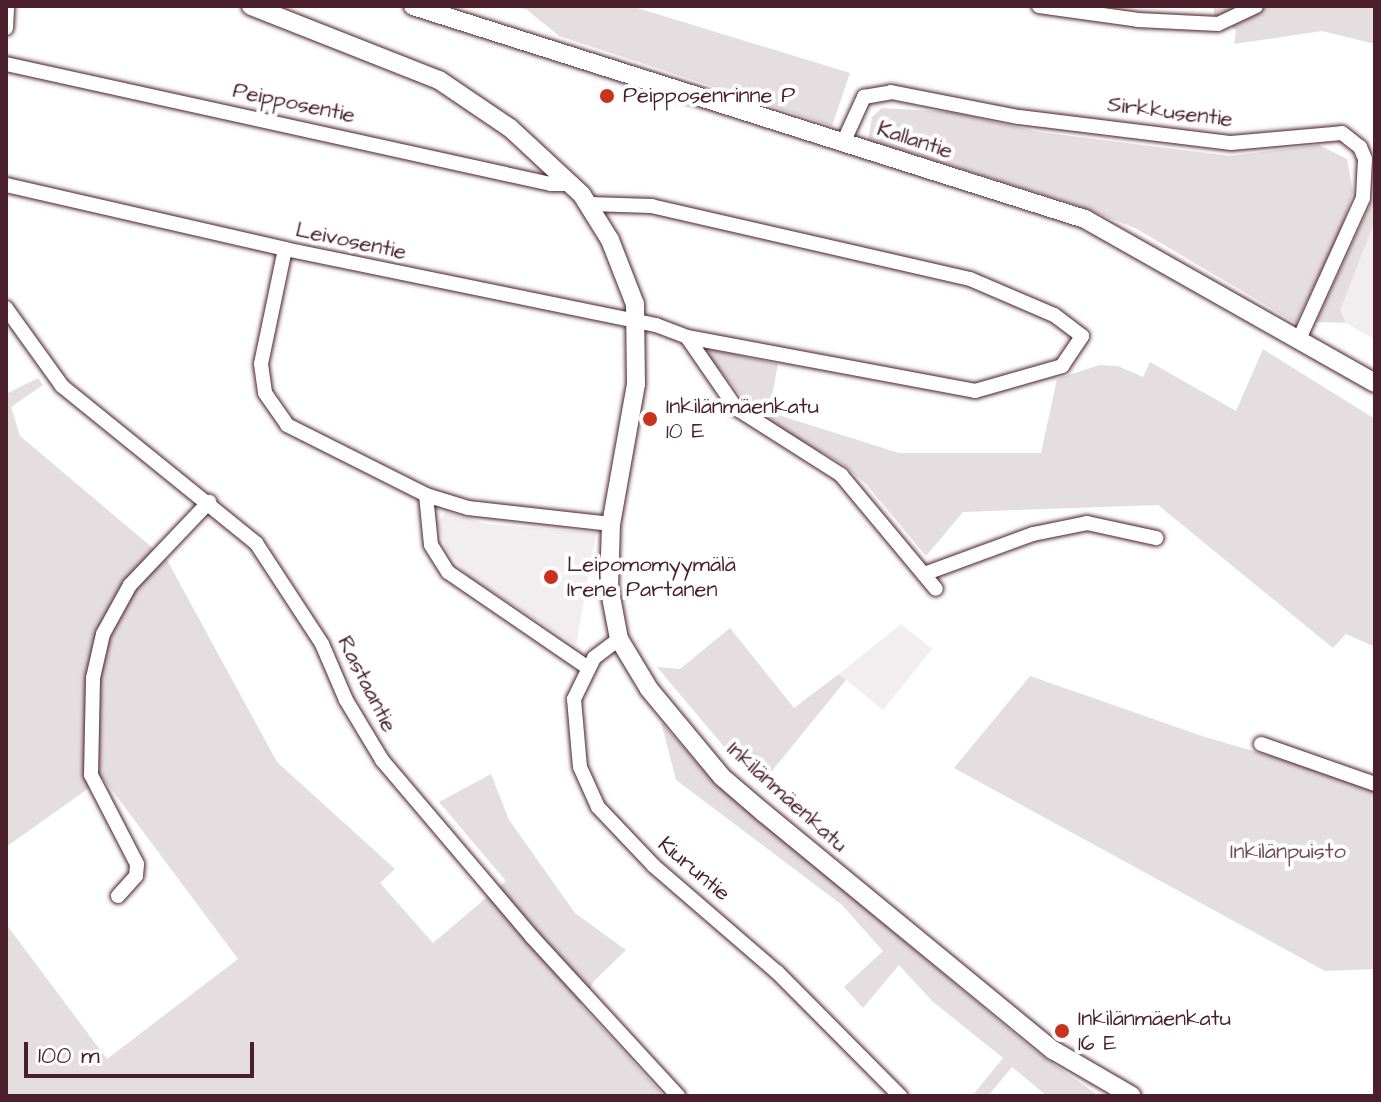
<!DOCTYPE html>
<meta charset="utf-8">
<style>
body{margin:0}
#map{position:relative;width:1381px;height:1102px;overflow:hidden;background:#fff;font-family:"Architects Daughter",sans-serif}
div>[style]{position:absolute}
.built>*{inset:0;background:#f2eeef}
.green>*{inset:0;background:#e5dee0}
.roads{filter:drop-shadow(0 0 2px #4a1f2b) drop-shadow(0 0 2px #4a1f2b)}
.street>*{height:14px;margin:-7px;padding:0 7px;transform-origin:7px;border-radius:7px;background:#fff}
.secondary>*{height:18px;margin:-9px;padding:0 9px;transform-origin:9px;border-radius:9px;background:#fff}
.dots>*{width:22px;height:22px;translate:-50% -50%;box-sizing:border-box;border:4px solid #fff;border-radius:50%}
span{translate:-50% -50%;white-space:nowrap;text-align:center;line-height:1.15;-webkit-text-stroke:8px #fff;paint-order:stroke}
.poi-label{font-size:22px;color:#4a1f2b}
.left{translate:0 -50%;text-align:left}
.street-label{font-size:22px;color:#4a1f2b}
.park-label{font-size:22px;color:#714f58}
.frame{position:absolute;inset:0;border:8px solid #4a1f2b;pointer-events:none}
.scale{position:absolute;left:24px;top:1042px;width:230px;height:36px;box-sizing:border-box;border:4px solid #4a1f2b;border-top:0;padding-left:10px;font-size:24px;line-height:28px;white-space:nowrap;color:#4a1f2b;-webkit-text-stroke:6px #fff;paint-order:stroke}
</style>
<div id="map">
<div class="built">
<div style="clip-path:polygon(1375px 221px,1375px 340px,1346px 323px,1339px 310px)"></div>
<div style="clip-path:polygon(446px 512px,487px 524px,596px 533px,576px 645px,469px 577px,447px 551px,437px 523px)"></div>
<div style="clip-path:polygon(901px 624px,932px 649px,883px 710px,839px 674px)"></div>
</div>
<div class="green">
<div style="clip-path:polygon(503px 6px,631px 6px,850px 73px,832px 126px,559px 36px,526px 9px)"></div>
<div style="clip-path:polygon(1214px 6px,1375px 6px,1375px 44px,1322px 31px,1234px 44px,1236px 30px,1214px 16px)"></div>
<div style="clip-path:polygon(882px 108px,951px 112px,1039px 132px,1230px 156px,1319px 145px,1347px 159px,1353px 192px,1339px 235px,1296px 323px,1137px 229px,1074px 204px,868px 140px,872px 117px)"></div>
<div style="clip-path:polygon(1375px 151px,1375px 221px,1340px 310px,1346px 323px,1316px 322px,1375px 194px)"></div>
<div style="clip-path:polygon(708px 349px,778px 364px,769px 412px,899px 453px,1041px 453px,1057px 379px,1099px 365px,1118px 366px,1143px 377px,1150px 362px,1236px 411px,1263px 349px,1375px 419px,1375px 647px,1346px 634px,1333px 648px,1158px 505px,963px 512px,926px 556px,866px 484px,843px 464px,760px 418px,708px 356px)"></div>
<div style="clip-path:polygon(38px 378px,43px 385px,11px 407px,20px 436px,167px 560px,277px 762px,395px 869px,380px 883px,433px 943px,506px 881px,439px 802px,491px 774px,509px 820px,575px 913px,626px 950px,594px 981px,580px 1004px,664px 1096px,6px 1096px,6px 924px,107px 1059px,238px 959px,103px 778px,6px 847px,6px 394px)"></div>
<div style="clip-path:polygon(730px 628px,794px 708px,839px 674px,846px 680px,763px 782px,730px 754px,657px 667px,680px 669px)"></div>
<div style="clip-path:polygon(1030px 676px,1202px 736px,1375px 787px,1375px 969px,1325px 971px,954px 768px)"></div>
<div style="clip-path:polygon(661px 722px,710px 778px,1035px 1051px,1099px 1096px,1047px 1096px,1012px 1067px,988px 1096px,972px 1096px,1003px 1058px,932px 1001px,899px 965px,863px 1008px,844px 987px,883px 951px,842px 905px,676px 780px)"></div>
</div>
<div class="roads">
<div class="street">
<div style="left:1039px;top:6px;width:100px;rotate:8deg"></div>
<div style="left:1138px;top:20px;width:80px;rotate:2.9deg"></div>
<div style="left:1218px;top:24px;width:42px;rotate:-25.3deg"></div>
<div style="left:6px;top:28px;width:22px;rotate:-87deg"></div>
<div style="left:6px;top:64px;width:558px;rotate:12.42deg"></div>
<div style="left:551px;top:184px;width:22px"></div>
<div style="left:843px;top:143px;width:51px;rotate:-65.5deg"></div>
<div style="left:864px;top:97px;width:27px;rotate:-10deg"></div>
<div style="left:891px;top:92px;width:130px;rotate:11.1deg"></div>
<div style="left:1019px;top:117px;width:214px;rotate:7deg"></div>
<div style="left:1231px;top:143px;width:111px;rotate:-5.1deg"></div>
<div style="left:1342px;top:133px;width:23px;rotate:38deg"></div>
<div style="left:1360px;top:147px;width:13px;rotate:67deg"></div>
<div style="left:1365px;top:159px;width:39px;rotate:93deg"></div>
<div style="left:1363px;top:198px;width:155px;rotate:114.4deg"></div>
<div style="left:6px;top:185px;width:286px;rotate:12.9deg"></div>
<div style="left:285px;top:249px;width:379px;rotate:11.6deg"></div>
<div style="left:656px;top:325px;width:33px;rotate:21deg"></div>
<div style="left:687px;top:337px;width:293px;rotate:10.6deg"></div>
<div style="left:975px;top:391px;width:91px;rotate:-16deg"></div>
<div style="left:1062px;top:366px;width:36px;rotate:-56deg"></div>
<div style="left:1082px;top:336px;width:35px;rotate:-143deg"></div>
<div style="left:1054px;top:315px;width:91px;rotate:-156.8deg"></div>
<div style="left:970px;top:279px;width:326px;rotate:-167.1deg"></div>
<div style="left:652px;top:206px;width:63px;rotate:-178.2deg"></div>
<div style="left:285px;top:249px;width:117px;rotate:101.8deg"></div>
<div style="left:261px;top:364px;width:29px;rotate:82deg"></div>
<div style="left:265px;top:393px;width:39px;rotate:55deg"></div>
<div style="left:287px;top:425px;width:156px;rotate:26.7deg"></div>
<div style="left:426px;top:495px;width:44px;rotate:17.2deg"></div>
<div style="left:468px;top:508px;width:144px;rotate:6.4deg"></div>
<div style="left:6px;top:308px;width:96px;rotate:54.3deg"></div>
<div style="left:62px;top:386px;width:250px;rotate:39deg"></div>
<div style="left:256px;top:543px;width:121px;rotate:56.8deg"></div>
<div style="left:322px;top:644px;width:61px;rotate:66.8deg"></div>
<div style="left:346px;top:700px;width:70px;rotate:59deg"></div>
<div style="left:382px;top:760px;width:232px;rotate:49.7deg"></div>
<div style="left:532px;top:937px;width:216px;rotate:47.4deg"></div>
<div style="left:687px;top:337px;width:86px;rotate:55.4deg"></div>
<div style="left:736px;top:408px;width:125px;rotate:32.5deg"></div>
<div style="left:841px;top:475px;width:148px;rotate:50.2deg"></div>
<div style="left:426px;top:495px;width:50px;rotate:84.3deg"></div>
<div style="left:431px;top:545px;width:32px;rotate:58deg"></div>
<div style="left:448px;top:572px;width:170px;rotate:34.4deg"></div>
<div style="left:924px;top:574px;width:116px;rotate:-20.2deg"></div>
<div style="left:1033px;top:534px;width:55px;rotate:-11.5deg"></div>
<div style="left:1087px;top:523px;width:71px;rotate:12.3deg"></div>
<div style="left:619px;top:639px;width:31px;rotate:143deg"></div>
<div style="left:594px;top:658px;width:46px;rotate:116deg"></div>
<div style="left:574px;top:699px;width:68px;rotate:85deg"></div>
<div style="left:580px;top:767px;width:44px;rotate:65.8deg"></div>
<div style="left:598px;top:807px;width:81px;rotate:46.5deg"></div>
<div style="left:654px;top:866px;width:162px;rotate:40.8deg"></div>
<div style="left:777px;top:972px;width:175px;rotate:45.2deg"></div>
<div style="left:1261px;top:744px;width:121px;rotate:19.3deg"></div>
<div style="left:118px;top:896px;width:27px;rotate:-48deg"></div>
<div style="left:136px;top:876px;width:12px;rotate:-85deg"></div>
<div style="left:137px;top:864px;width:100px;rotate:-117.3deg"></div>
<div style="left:91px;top:775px;width:97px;rotate:-88.8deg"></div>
<div style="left:93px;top:678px;width:45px;rotate:-77.2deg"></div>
<div style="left:103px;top:634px;width:56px;rotate:-61.1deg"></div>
<div style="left:130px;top:585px;width:115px;rotate:-46.4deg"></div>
</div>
<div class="secondary">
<div style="left:251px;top:6px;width:202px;rotate:21.5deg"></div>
<div style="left:439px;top:80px;width:86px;rotate:34.1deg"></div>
<div style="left:510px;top:128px;width:98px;rotate:42.9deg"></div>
<div style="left:582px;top:195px;width:53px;rotate:58.1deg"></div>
<div style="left:610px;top:240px;width:69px;rotate:68.7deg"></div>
<div style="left:635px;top:304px;width:80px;rotate:89.3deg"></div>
<div style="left:636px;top:384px;width:142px;rotate:100.1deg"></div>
<div style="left:611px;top:524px;width:62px;rotate:91.8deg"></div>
<div style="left:609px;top:586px;width:54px;rotate:79.3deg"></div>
<div style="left:619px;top:639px;width:58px;rotate:59deg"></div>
<div style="left:649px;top:689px;width:114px;rotate:50.3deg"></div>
<div style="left:722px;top:777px;width:55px;rotate:40.6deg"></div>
<div style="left:764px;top:813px;width:374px;rotate:39.4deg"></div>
<div style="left:1053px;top:1050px;width:91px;rotate:30.2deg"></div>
<div style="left:413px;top:6px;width:705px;rotate:17.59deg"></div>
<div style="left:1085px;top:219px;width:333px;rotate:29.5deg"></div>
</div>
</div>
<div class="dots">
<div style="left:607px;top:96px;background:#c8321e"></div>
<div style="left:650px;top:419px;background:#c8321e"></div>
<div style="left:551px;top:577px;background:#c8321e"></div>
<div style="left:1062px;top:1031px;background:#c8321e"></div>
</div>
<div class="poi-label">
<span class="left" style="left:623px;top:96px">Peipposenrinne P</span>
<span class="left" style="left:666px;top:419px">Inkilänmäenkatu<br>10 E</span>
<span class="left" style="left:567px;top:577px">Leipomomyymälä<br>Irene Partanen</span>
<span class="left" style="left:1078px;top:1031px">Inkilänmäenkatu<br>16 E</span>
</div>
<div class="street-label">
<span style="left:294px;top:103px;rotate:12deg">Peipposentie</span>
<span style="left:1170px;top:112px;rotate:7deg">Sirkkusentie</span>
<span style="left:915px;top:140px;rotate:18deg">Kallantie</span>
<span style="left:351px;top:241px;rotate:12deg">Leivosentie</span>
<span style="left:367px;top:684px;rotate:63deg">Rastaantie</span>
<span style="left:787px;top:797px;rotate:42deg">Inkilänmäenkatu</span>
<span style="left:694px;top:869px;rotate:40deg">Kiuruntie</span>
</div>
<div class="park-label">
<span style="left:1288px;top:852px">Inkilänpuisto</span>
</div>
<div class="frame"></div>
<div class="scale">100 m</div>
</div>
